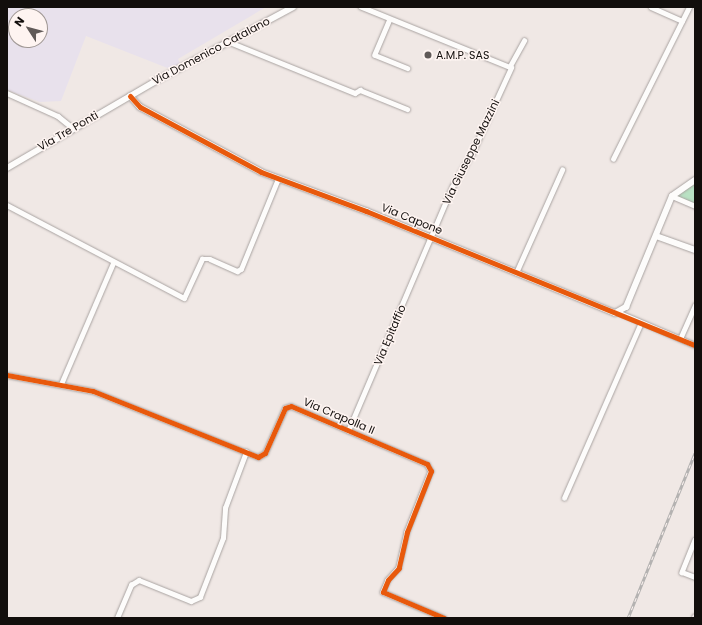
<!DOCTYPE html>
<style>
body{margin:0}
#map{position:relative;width:702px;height:625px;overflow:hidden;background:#f0e8e5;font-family:Poppins,sans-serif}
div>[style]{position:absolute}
.industrial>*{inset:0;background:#e8e1ec}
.green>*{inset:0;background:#b9e1c3}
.roads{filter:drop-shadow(0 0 1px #a9a3a1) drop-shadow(0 0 1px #a9a3a1)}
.street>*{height:4.5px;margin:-2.25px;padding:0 2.25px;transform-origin:2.25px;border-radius:2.25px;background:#fdfcfb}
.secondary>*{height:6px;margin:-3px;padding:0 3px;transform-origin:3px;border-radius:3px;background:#fdfcfb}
.primary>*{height:7px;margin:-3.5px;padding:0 3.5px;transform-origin:3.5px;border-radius:3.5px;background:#f2e8e7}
.rail>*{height:3px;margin-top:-1.5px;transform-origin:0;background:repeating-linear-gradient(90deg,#fef4f1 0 4.5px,#b4b2b1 0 9px);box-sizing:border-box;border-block:1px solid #b4b2b1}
.cycleway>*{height:5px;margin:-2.5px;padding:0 2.5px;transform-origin:2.5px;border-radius:2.5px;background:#e8590c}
.dots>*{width:11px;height:11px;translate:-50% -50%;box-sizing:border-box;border:2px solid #fef4f1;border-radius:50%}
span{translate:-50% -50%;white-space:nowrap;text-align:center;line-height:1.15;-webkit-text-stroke:3px #fef4f1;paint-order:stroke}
.street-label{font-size:11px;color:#120e0c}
.poi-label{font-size:11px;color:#120e0c}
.left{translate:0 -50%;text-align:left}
.frame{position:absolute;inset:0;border:8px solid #120e0c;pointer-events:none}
.north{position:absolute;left:8px;top:8px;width:40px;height:40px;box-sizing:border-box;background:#fef4f1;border:1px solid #a09895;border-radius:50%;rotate:306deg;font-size:11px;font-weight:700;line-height:16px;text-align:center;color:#120e0c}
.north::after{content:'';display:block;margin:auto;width:14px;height:18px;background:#605a58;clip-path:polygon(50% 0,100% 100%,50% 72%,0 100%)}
</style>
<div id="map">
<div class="industrial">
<div style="clip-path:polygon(evenodd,7px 7px,266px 7px,178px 59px,180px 63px,170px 69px,86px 36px,61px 101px,40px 102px,7px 90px,7px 7px,16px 16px,40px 16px,40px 40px,16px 40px,16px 16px)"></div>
</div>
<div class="green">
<div style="clip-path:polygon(695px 184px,695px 204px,676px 196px,680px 192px)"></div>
</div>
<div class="roads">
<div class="street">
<div style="left:651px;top:7px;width:34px;rotate:24deg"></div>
<div style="left:390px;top:19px;width:39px;rotate:113deg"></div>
<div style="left:375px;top:55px;width:35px;rotate:22deg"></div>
<div style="left:227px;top:41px;width:138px;rotate:22.1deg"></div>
<div style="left:355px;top:93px;width:6px;rotate:-31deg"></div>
<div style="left:360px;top:90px;width:51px;rotate:22deg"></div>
<div style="left:510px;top:66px;width:29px;rotate:-61deg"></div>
<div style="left:7px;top:93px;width:56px;rotate:24.3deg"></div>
<div style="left:58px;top:116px;width:19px;rotate:39deg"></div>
<div style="left:613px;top:159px;width:170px;rotate:-63.4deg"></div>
<div style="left:672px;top:196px;width:25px;rotate:23deg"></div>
<div style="left:7px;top:205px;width:200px;rotate:27.7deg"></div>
<div style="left:184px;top:298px;width:43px;rotate:-65.2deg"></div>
<div style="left:202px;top:259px;width:8px"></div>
<div style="left:210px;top:259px;width:30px;rotate:24deg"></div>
<div style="left:237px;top:271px;width:4px;rotate:-27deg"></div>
<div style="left:241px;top:269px;width:97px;rotate:-67.7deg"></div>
<div style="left:516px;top:273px;width:113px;rotate:-65.9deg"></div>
<div style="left:620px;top:313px;width:82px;rotate:23.1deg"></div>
<div style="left:680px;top:339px;width:37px;rotate:-66deg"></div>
<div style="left:7px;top:375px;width:87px;rotate:10.5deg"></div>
<div style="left:93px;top:391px;width:178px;rotate:21.8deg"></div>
<div style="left:258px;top:457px;width:8px;rotate:-30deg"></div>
<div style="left:265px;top:453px;width:49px;rotate:-66deg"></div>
<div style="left:285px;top:408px;width:6px;rotate:-18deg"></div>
<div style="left:291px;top:406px;width:148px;rotate:23.1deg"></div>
<div style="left:427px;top:464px;width:8px;rotate:60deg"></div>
<div style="left:431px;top:471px;width:66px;rotate:111.5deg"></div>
<div style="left:407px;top:532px;width:37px;rotate:103deg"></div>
<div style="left:399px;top:568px;width:16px;rotate:133deg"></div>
<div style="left:388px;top:580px;width:13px;rotate:113deg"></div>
<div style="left:383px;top:592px;width:66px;rotate:23.1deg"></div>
<div style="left:61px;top:384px;width:132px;rotate:-66.7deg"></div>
<div style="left:348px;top:431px;width:265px;rotate:-66.9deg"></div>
<div style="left:452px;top:187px;width:39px;rotate:-60deg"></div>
<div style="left:472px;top:153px;width:94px;rotate:-65.4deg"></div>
<div style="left:511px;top:68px;width:162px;rotate:-157.9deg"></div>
<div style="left:564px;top:498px;width:191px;rotate:-66.3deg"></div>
<div style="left:695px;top:540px;width:35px;rotate:112deg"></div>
<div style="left:682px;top:572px;width:14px;rotate:21deg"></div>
<div style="left:117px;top:618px;width:36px;rotate:-67deg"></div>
<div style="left:131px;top:585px;width:9px;rotate:-32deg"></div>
<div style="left:139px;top:580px;width:56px;rotate:22deg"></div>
<div style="left:191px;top:601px;width:10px;rotate:-24deg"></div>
<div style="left:200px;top:597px;width:63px;rotate:-68.7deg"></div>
<div style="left:223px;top:538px;width:30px;rotate:-86deg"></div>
<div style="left:225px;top:508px;width:60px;rotate:-69.4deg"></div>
</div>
<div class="secondary">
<div style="left:130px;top:96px;width:15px;rotate:48deg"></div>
<div style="left:140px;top:107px;width:137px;rotate:28.2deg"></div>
<div style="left:261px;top:172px;width:112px;rotate:20.4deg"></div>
<div style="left:366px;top:211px;width:269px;rotate:22.3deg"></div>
<div style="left:615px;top:313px;width:13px;rotate:-29deg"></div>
<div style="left:626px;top:307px;width:120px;rotate:-67.5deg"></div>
<div style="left:672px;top:196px;width:28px;rotate:-35deg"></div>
<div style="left:7px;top:168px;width:170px;rotate:-30.3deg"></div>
<div style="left:154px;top:82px;width:158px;rotate:-28.3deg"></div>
<div style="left:656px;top:236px;width:41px;rotate:19.7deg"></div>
</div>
<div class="primary">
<div style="left:695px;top:618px;width:1px;rotate:-90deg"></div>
</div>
</div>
<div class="rail">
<div style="left:628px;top:618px;width:178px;rotate:-67.9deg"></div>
</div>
<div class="cycleway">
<div style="left:130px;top:96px;width:15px;rotate:48deg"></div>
<div style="left:140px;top:107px;width:137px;rotate:28.2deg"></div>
<div style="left:261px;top:172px;width:112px;rotate:20.4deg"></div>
<div style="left:366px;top:211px;width:355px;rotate:22.2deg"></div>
<div style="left:7px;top:375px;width:87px;rotate:10.5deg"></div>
<div style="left:93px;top:391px;width:178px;rotate:21.8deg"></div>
<div style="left:258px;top:457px;width:8px;rotate:-30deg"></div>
<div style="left:265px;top:453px;width:49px;rotate:-66deg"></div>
<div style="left:285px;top:408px;width:6px;rotate:-18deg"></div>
<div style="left:291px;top:406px;width:148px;rotate:23.1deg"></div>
<div style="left:427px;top:464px;width:8px;rotate:60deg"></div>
<div style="left:431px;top:471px;width:66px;rotate:111.5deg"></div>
<div style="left:407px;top:532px;width:37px;rotate:103deg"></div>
<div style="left:399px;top:568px;width:16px;rotate:133deg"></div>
<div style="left:388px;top:580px;width:13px;rotate:113deg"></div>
<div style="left:383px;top:592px;width:66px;rotate:23.1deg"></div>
</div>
<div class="dots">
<div style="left:428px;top:55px;background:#605a58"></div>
</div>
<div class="street-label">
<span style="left:211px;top:51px;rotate:-28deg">Via Domenico Catalano</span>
<span style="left:68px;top:131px;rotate:-30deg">Via Tre Ponti</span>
<span style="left:471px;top:152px;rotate:-64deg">Via Giuseppe Mazzini</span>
<span style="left:412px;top:219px;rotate:22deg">Via Capone</span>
<span style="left:390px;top:335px;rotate:-67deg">Via Epitaffio</span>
<span style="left:339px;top:416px;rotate:23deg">Via Crapolla II</span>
</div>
<div class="poi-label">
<span class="left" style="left:436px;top:55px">A.M.P. SAS</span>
</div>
<div class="frame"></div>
<div class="north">N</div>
</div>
